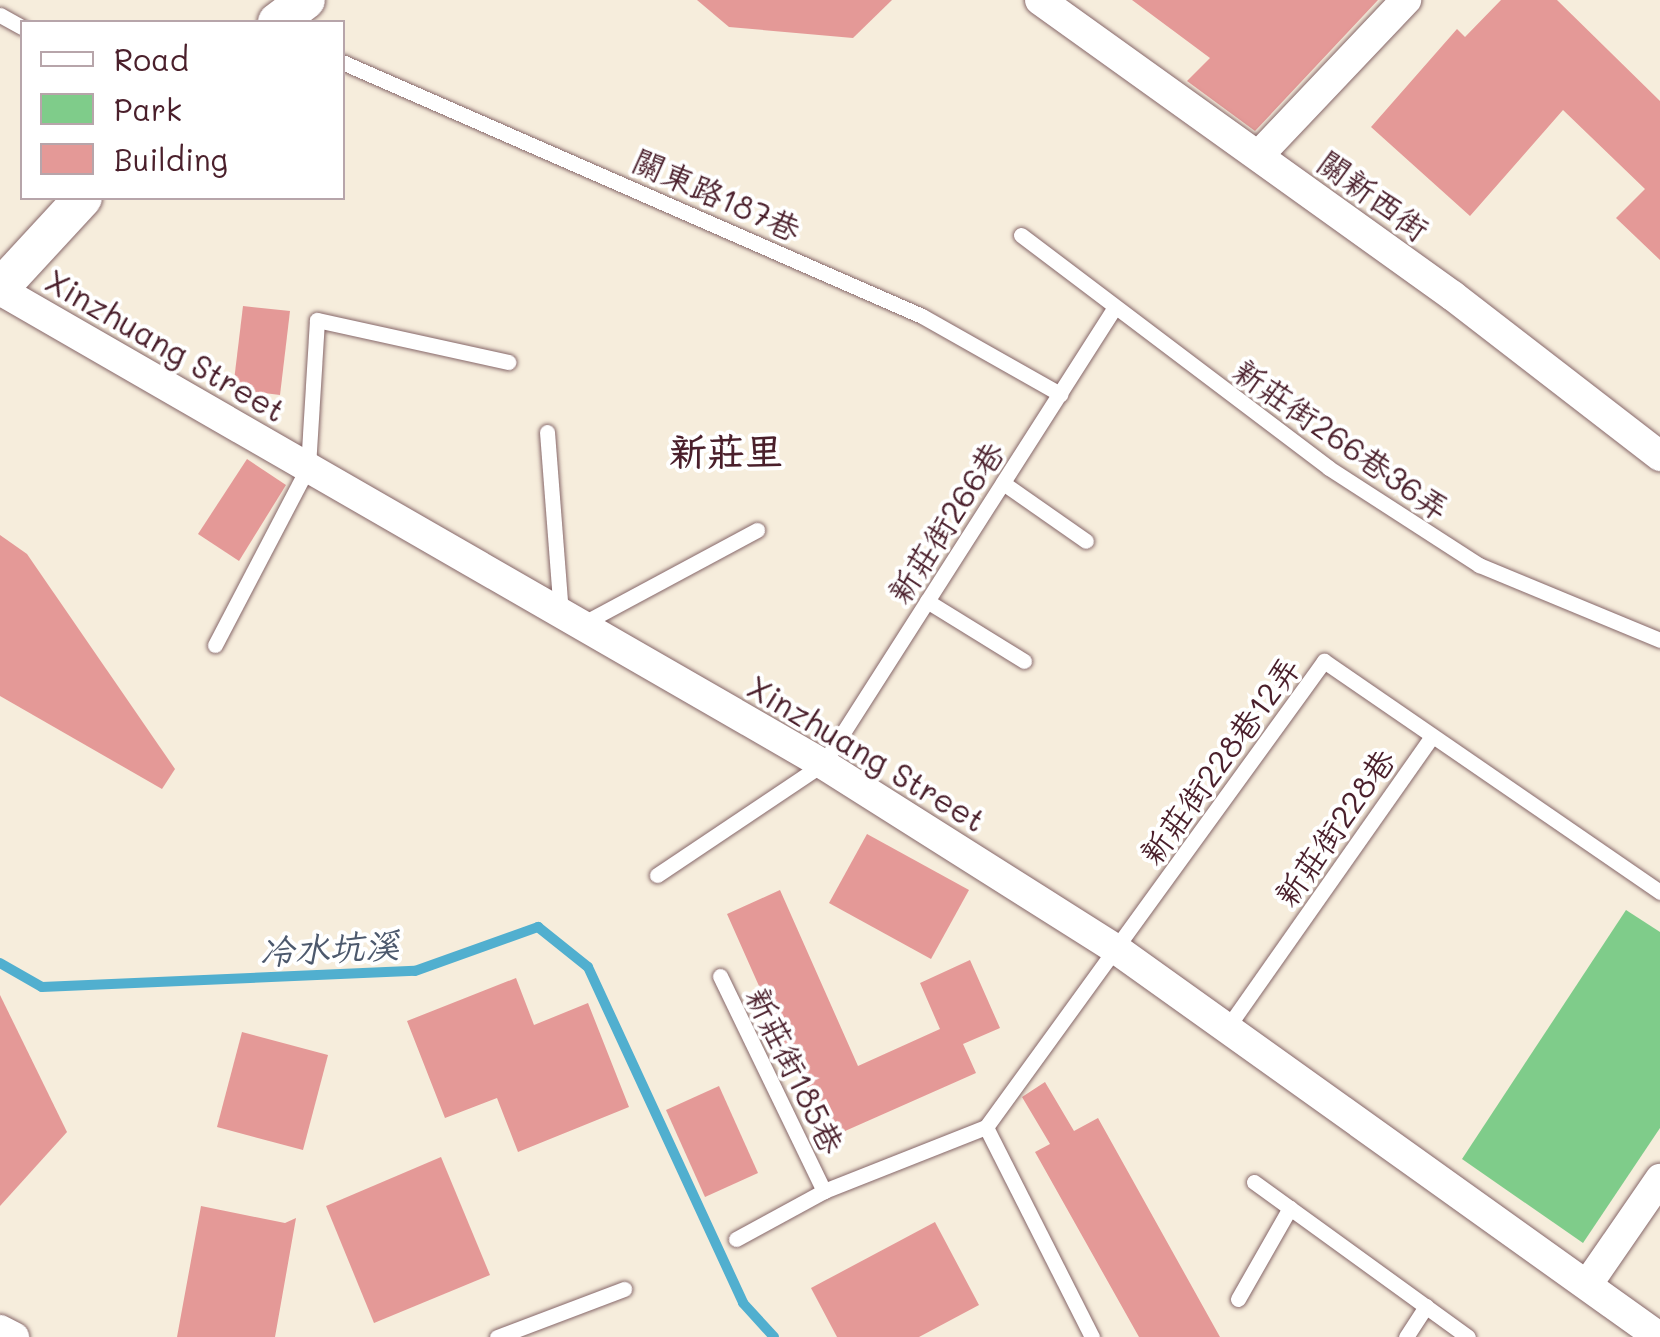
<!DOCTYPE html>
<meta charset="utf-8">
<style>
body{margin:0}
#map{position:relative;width:1660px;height:1337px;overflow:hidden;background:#f6eddc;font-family:Mali,"LXGW WenKai TC",sans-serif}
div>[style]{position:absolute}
.green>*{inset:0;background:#7fcc8a}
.stream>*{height:10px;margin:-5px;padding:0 5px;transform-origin:5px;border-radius:5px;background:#51afcf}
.building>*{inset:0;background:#e49997}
.roads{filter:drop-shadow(0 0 2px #866769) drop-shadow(0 0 2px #866769)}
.service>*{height:15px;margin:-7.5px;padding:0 7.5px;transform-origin:7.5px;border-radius:7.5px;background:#fff}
.minor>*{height:30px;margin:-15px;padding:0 15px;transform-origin:15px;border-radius:15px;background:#fff}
.tertiary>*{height:38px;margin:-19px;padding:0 19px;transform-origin:19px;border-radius:19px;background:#fff}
span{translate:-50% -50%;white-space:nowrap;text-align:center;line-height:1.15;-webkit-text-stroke:8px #fff;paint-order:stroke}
.street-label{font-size:32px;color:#4a1f2b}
.water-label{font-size:35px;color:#4d596d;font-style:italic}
.quarter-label{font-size:38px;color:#4a1f2b;font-weight:700}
.legend{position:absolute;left:20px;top:20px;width:325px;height:180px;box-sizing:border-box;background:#fff;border:2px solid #b7a5aa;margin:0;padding:12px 18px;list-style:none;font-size:30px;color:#4a1f2b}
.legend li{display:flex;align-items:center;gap:20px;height:50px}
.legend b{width:50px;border:2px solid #b7a5aa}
</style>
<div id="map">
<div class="green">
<div style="clip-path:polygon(1626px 910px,1660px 932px,1660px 1128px,1583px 1243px,1462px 1159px)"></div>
</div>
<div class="stream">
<div style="left:0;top:963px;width:48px;rotate:29.7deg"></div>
<div style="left:42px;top:987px;width:373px;rotate:-2.5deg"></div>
<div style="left:415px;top:971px;width:131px;rotate:-19.7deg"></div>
<div style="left:538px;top:927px;width:64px;rotate:38.7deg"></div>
<div style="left:588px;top:967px;width:370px;rotate:65.2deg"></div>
<div style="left:743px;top:1303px;width:46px;rotate:47.6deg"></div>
</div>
<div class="building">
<div style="clip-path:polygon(697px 0,892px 0,853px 38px,729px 27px)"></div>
<div style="clip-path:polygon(1132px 0,1378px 0,1255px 131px,1187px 81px,1210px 58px)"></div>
<div style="clip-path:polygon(1501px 0,1557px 0,1660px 101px,1660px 260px,1616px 218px,1645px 189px,1563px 110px,1470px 216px,1371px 127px,1457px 29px,1465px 37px)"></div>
<div style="clip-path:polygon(243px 306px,290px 311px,280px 395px,233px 389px)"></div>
<div style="clip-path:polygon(247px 459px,286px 485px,239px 561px,198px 534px)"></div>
<div style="clip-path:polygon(0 535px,27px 554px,175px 769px,162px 789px,0 696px)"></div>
<div style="clip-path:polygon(867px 834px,969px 890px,931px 959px,829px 903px)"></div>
<div style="clip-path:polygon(780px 890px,858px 1066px,940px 1029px,920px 983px,970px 960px,1000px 1028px,963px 1044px,976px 1073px,827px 1139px,727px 914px)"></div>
<div style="clip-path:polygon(516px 978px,534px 1025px,588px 1003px,629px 1107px,518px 1152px,497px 1098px,445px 1118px,407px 1021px)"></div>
<div style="clip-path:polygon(0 995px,67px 1132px,0 1206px)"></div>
<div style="clip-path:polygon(242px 1032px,328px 1055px,303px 1150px,217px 1127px)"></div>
<div style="clip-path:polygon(1045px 1082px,1074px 1131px,1098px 1118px,1220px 1337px,1139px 1337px,1035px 1152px,1050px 1144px,1022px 1097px)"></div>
<div style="clip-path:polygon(719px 1086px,758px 1173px,705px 1197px,666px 1110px)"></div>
<div style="clip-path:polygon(441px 1157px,490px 1275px,374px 1323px,326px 1206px)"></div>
<div style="clip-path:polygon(201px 1206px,285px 1223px,296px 1218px,275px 1337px,177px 1337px)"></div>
<div style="clip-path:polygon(935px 1222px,979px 1305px,919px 1337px,837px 1337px,811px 1288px)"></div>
</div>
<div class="roads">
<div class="service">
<div style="left:0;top:15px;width:25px;rotate:29deg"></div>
<div style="left:342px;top:62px;width:633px;rotate:23.65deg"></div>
<div style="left:922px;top:316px;width:159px;rotate:29.5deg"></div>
<div style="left:1021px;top:235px;width:386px;rotate:37.1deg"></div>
<div style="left:1329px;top:468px;width:179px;rotate:32.9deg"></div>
<div style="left:1479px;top:565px;width:196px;rotate:22.5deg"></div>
<div style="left:547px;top:432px;width:182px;rotate:85.6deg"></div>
<div style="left:1003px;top:483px;width:101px;rotate:34.9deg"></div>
<div style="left:927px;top:601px;width:114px;rotate:31.7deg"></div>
<div style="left:580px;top:625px;width:201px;rotate:-28.2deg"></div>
<div style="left:215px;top:645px;width:201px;rotate:-62.4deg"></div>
<div style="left:308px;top:467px;width:147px;rotate:-86.5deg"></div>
<div style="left:317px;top:320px;width:196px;rotate:12.4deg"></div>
<div style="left:657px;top:875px;width:200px;rotate:-33.8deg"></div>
<div style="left:823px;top:764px;width:539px;rotate:-57.43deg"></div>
<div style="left:720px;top:976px;width:239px;rotate:64.2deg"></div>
<div style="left:824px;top:1191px;width:174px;rotate:-21.6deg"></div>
<div style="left:1227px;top:1028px;width:355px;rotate:-54.9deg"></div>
<div style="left:1254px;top:1182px;width:264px;rotate:35.9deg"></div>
<div style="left:736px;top:1239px;width:100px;rotate:-28.6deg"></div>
<div style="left:1238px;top:1299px;width:105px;rotate:-60.3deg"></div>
<div style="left:497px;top:1337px;width:136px;rotate:-20.7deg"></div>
<div style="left:1092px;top:1337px;width:235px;rotate:-116.8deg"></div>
<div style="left:986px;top:1127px;width:576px;rotate:-54.05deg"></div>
<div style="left:1324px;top:661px;width:408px;rotate:34.5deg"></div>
<div style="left:1406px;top:1337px;width:37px;rotate:-57deg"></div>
</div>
<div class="minor">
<div style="left:1040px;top:0;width:508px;rotate:35.63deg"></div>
<div style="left:1453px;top:296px;width:262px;rotate:37.7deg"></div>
<div style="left:1259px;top:155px;width:214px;rotate:-46.5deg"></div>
<div style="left:0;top:290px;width:950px;rotate:29.94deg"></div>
<div style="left:823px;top:764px;width:347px;rotate:32.3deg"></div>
<div style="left:1116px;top:949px;width:667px;rotate:35.55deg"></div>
<div style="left:1587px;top:1285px;width:129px;rotate:-55.4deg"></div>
<div style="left:0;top:1330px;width:16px;rotate:27deg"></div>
</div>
<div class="tertiary">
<div style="left:277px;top:22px;width:36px;rotate:-37deg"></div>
<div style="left:0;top:288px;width:122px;rotate:-47.3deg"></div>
</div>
</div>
<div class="street-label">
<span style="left:717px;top:194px;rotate:24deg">關東路187巷</span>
<span style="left:1374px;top:195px;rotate:36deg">關新西街</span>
<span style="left:166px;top:345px;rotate:30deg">Xinzhuang Street</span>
<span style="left:1342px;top:439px;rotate:35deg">新莊街266巷36弄</span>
<span style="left:945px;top:522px;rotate:-57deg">新莊街266巷</span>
<span style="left:867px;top:753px;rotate:31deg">Xinzhuang Street</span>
<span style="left:1219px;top:760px;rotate:-54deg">新莊街228巷12弄</span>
<span style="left:1334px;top:827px;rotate:-55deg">新莊街228巷</span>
<span style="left:796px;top:1070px;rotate:64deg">新莊街185巷</span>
</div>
<div class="water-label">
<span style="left:329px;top:947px;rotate:-3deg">冷水坑溪</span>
</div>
<div class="quarter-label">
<span style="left:726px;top:451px">新莊里</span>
</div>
<ul class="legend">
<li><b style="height:12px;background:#fff"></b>Road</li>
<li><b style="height:28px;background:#7fcc8a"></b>Park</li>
<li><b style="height:28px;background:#e49997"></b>Building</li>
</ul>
</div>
